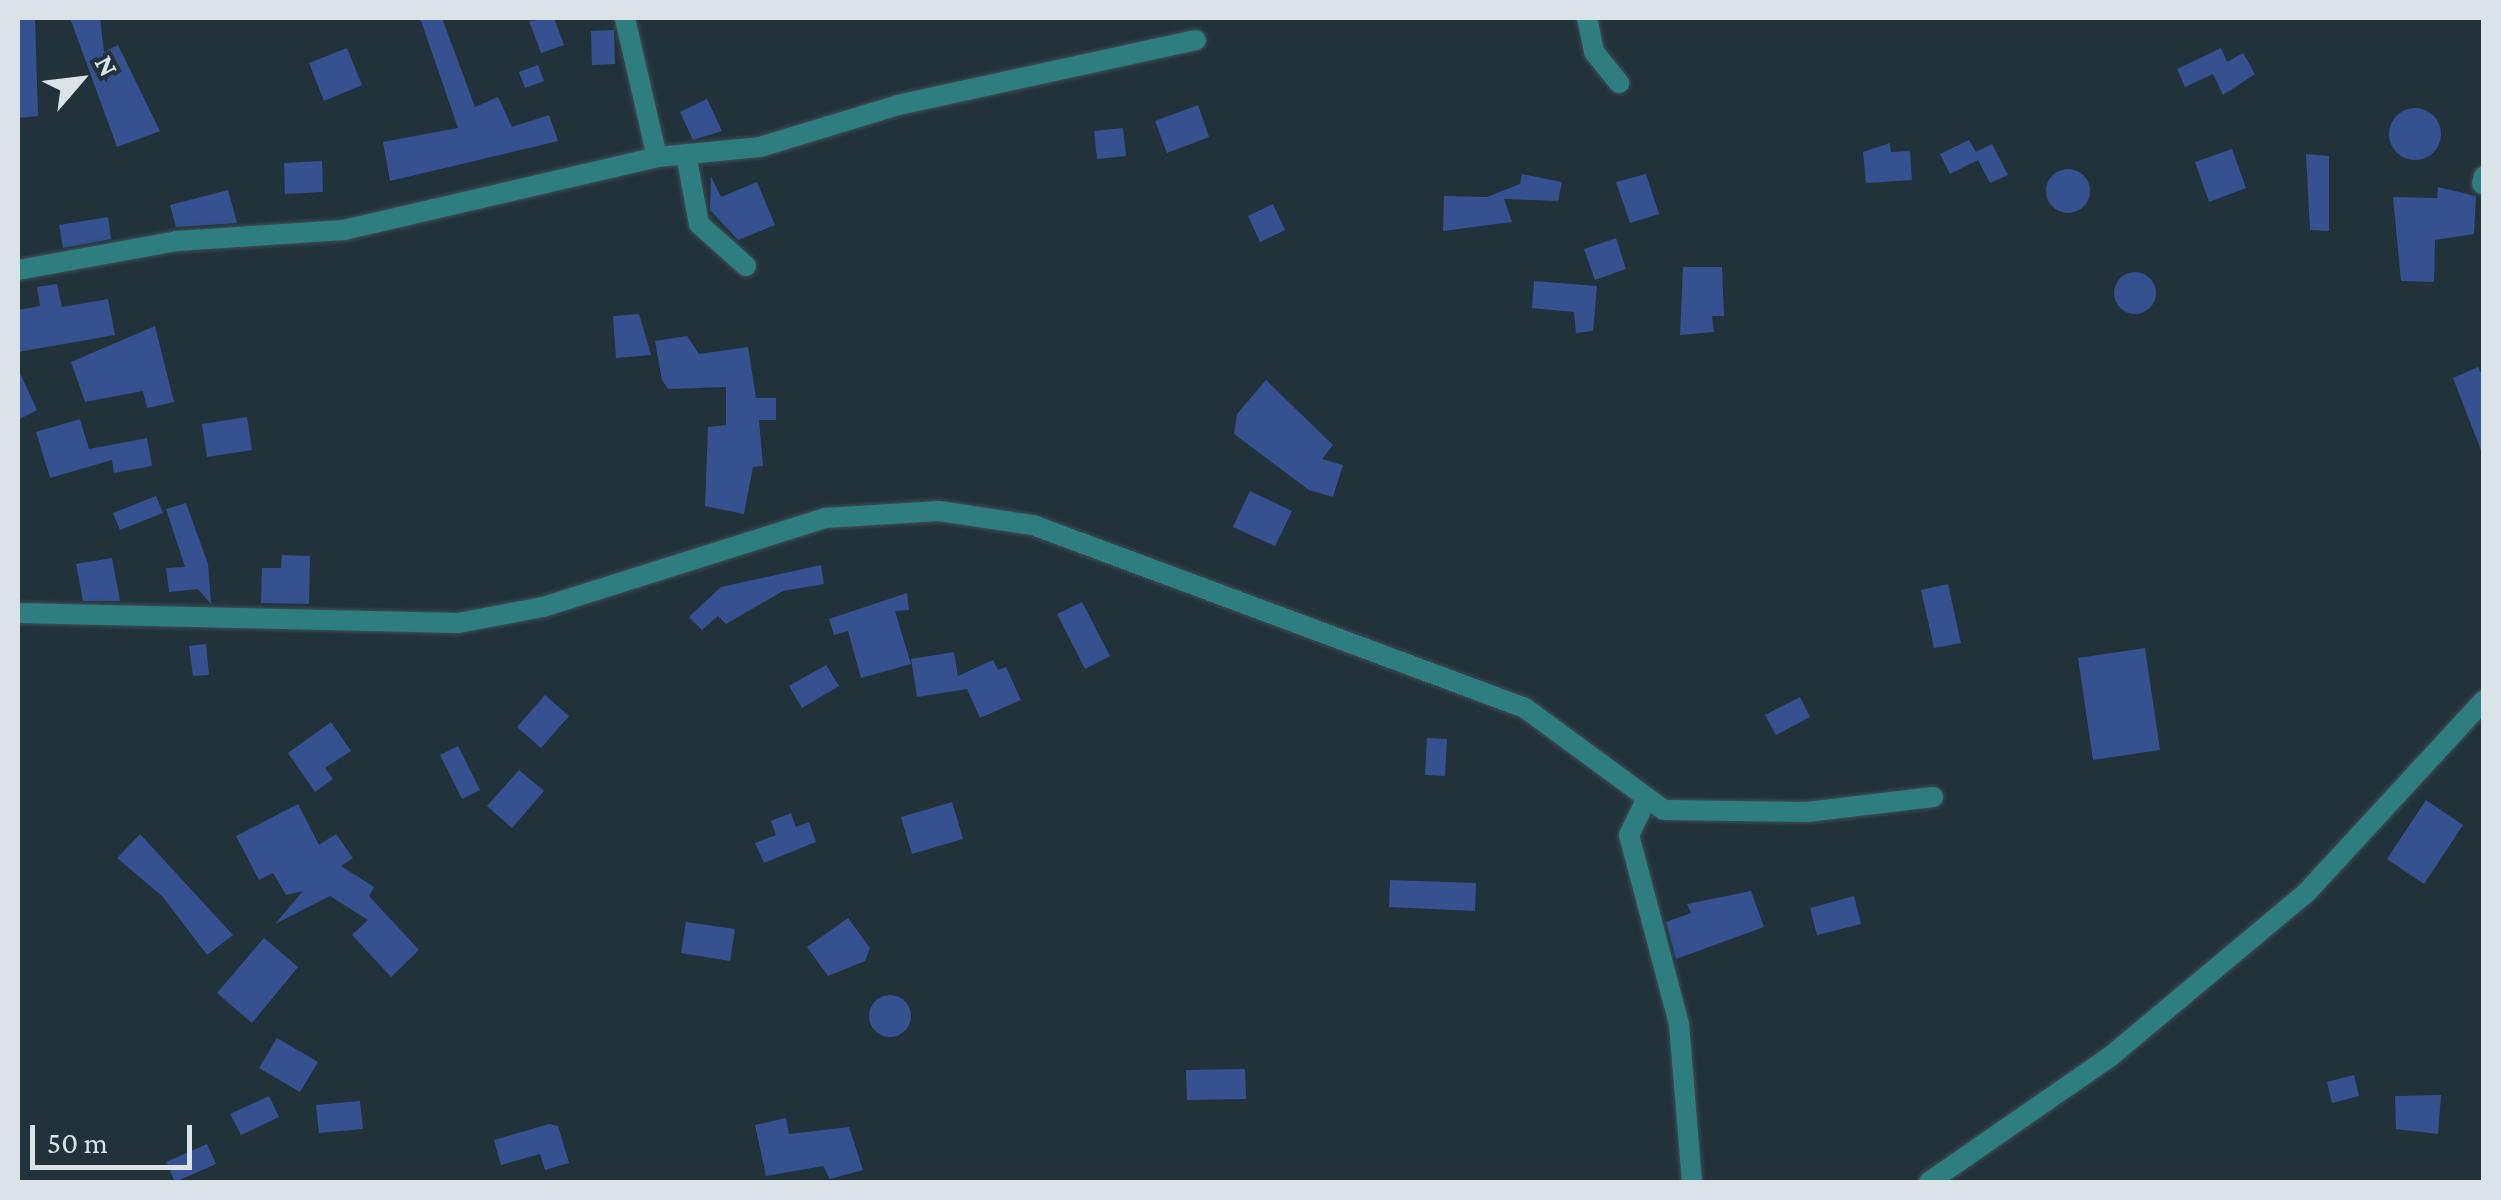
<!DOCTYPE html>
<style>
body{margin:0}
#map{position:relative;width:2501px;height:1200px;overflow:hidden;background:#22323a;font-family:"Crimson Pro",serif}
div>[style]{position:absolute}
.building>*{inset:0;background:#355190}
.round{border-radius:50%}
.roads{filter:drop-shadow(0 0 2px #3f4e56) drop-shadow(0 0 2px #3f4e56)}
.street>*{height:20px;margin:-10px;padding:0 10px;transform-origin:10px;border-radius:10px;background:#2e7e7f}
span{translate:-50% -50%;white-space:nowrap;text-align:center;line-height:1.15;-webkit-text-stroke:9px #22323a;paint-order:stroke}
.frame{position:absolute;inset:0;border:20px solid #d9e3e8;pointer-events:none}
.north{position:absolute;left:30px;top:30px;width:100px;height:100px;-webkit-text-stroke:8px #22323a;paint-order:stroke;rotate:62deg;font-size:28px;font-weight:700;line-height:40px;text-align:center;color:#d9e3e8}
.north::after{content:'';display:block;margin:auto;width:35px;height:45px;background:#d9e3e8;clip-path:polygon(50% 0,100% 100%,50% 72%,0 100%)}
.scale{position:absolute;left:30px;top:1125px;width:162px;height:45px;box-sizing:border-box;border:5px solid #d9e3e8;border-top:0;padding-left:12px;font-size:30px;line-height:35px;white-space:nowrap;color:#d9e3e8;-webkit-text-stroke:8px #22323a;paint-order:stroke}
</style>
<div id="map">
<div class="building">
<div style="clip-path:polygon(18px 18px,35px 18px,38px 116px,18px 118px)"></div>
<div style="clip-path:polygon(70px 18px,100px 18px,104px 52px,118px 45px,160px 131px,117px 147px)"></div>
<div style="clip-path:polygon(420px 18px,442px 18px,475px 107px,498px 97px,512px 127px,549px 115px,558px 141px,390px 181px,383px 142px,458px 128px)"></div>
<div style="clip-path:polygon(554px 18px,564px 45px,541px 53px,529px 21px)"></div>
<div style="clip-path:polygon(614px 30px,615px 64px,592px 65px,591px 31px)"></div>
<div style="clip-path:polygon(347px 48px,362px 85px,324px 101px,309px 63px)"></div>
<div style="clip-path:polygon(2221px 48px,2227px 62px,2243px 53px,2255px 74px,2223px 95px,2213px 74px,2185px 87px,2177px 69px)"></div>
<div style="clip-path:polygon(538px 65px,544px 81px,525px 88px,519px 72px)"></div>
<div style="clip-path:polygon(707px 99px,722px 131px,693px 140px,680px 112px)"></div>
<div style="clip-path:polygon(1198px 105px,1209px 137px,1167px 153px,1155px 121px)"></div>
<div class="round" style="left:2389px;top:108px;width:52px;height:52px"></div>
<div style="clip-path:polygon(1123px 128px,1126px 156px,1097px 159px,1094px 131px)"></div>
<div style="clip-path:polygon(1969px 140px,1976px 152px,1992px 144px,2008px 175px,1990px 183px,1978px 160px,1950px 174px,1940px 154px)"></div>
<div style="clip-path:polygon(1890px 143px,1891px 152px,1910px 151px,1912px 180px,1866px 183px,1863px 152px)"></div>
<div style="clip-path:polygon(2232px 149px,2246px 188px,2209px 202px,2195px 162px)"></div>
<div style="clip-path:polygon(2306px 154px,2329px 156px,2329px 231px,2310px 230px)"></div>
<div style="clip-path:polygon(322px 161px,323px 192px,285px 194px,284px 163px)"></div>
<div class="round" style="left:2046px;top:169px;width:44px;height:44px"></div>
<div style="clip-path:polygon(1522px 174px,1562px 182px,1558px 201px,1504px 199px,1512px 222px,1443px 231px,1444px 196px,1487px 197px,1520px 184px)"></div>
<div style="clip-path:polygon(1646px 174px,1659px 214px,1630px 223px,1616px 182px)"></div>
<div style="clip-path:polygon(711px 176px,721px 197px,757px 182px,775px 225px,738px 240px,710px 210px)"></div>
<div style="clip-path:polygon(2438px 187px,2476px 196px,2474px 234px,2435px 240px,2434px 282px,2401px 281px,2393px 197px,2437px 198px)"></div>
<div style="clip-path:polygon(228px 190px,237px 223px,176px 227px,170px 205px)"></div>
<div style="clip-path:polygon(1273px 204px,1285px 230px,1260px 242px,1248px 216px)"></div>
<div style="clip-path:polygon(108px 217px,111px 239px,63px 248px,59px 225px)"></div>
<div style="clip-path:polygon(1616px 238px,1626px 269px,1595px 280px,1584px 249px)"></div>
<div style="clip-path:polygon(1683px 267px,1722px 267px,1724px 316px,1712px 316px,1714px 332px,1680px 335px)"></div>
<div class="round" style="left:2114px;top:272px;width:42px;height:42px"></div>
<div style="clip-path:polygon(1534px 281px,1597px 286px,1593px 331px,1576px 333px,1574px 312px,1532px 308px)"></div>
<div style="clip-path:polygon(57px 284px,62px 307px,108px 299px,115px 335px,18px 352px,18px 310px,40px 306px,37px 287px)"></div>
<div style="clip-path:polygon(639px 314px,651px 355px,616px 358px,613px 316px)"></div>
<div style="clip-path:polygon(155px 326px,174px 402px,147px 408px,143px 391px,85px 402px,71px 362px)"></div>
<div style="clip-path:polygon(687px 336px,699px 354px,748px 347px,756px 398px,776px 398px,776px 420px,759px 420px,763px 466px,753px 467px,744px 514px,705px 506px,708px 427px,726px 425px,726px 387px,668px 389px,662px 380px,655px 341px)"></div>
<div style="clip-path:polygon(2478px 367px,2484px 379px,2484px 458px,2453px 378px)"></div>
<div style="clip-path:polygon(18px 369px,37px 410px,18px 420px)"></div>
<div style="clip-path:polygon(1266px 380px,1333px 445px,1322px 459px,1343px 465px,1333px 497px,1309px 490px,1234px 434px,1237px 414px)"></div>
<div style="clip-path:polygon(247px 417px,252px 450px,207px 457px,202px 424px)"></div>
<div style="clip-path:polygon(80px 419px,89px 449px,147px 438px,152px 466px,114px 473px,112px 460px,50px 478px,36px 432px)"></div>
<div style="clip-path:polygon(1250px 491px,1292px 511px,1275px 546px,1233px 527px)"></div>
<div style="clip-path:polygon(156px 496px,163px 513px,120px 530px,113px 513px)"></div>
<div style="clip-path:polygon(186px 503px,208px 564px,211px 604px,198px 589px,169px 592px,166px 568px,185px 567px,166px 509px)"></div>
<div style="clip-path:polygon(282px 555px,310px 556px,309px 604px,261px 603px,262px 568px,281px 568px)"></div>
<div style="clip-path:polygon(112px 558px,120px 601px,83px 601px,76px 564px)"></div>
<div style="clip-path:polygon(821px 565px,824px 584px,783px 591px,726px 624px,718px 616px,702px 630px,689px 617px,721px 587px)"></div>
<div style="clip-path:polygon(1948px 584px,1961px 643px,1934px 648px,1921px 590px)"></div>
<div style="clip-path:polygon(907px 593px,909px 610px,895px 611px,911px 664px,861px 678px,848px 631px,834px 635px,829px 619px)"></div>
<div style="clip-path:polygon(1082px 602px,1110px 656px,1085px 669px,1057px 614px)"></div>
<div style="clip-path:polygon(206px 644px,209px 675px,193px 676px,189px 646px)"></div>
<div style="clip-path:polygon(2145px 648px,2160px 750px,2093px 760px,2078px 658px)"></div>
<div style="clip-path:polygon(954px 652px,958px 676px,993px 660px,998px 670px,1006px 667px,1021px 700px,980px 718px,967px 689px,917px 697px,911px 659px)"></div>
<div style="clip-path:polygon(826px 665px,839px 686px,802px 708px,789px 686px)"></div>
<div style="clip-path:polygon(545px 695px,569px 716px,541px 748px,517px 727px)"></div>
<div style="clip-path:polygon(1800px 697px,1810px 717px,1776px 735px,1765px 715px)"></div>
<div style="clip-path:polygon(331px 722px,351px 751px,325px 768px,333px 779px,315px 792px,288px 753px)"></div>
<div style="clip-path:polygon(1427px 738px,1447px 739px,1445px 776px,1425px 775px)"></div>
<div style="clip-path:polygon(458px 746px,480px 790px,462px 799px,440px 755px)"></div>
<div style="clip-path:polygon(519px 770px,544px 791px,512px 828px,487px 806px)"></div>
<div style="clip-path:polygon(2426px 800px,2463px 825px,2424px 884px,2387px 859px)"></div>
<div style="clip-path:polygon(952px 802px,963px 839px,912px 854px,901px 817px)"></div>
<div style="clip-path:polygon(298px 804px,319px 845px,336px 834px,353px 858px,341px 866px,374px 887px,369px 896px,419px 950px,391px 977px,352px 935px,368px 920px,330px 896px,275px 924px,303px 891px,286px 895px,273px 873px,259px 880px,236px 836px)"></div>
<div style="clip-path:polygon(791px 813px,796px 827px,809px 822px,816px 842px,764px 863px,755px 843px,776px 835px,771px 821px)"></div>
<div style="clip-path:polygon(140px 834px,233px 935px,207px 955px,163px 897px,117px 858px)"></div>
<div style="clip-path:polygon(1390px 880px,1476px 883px,1475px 911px,1389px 907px)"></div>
<div style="clip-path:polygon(1751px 891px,1764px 927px,1676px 959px,1666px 922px,1691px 913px,1687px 904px)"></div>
<div style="clip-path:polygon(1854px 896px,1861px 924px,1817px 935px,1810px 908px)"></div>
<div style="clip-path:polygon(848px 918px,870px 948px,865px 961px,828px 976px,807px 947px)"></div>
<div style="clip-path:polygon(686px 922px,735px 929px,730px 961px,681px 953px)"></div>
<div style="clip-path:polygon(264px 938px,298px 967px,252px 1023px,217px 993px)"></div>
<div class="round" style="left:869px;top:995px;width:42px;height:42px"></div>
<div style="clip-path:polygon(277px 1038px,318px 1062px,300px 1092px,259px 1068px)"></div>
<div style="clip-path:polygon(1245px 1069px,1246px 1099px,1187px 1100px,1186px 1070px)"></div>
<div style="clip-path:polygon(2354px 1075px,2359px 1096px,2332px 1103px,2327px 1082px)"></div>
<div style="clip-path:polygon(2441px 1095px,2438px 1134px,2396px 1129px,2395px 1096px)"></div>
<div style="clip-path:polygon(269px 1096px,279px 1117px,241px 1135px,230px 1114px)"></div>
<div style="clip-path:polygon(360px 1101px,363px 1129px,319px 1133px,316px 1105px)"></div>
<div style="clip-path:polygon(786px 1118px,789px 1134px,849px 1127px,863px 1170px,830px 1179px,823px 1166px,766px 1176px,755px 1125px)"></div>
<div style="clip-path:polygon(549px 1124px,558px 1126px,569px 1163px,545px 1170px,540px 1154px,501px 1165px,494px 1140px)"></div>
<div style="clip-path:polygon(207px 1144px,216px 1164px,175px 1182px,166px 1162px)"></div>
</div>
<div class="roads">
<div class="street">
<div style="left:1587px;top:18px;width:35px;rotate:78deg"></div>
<div style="left:1594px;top:52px;width:40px;rotate:51deg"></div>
<div style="left:686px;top:154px;width:71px;rotate:79.5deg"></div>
<div style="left:699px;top:224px;width:63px;rotate:41.8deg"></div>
<div style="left:657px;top:157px;width:103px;rotate:-5.5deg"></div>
<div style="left:760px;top:147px;width:144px;rotate:-16.9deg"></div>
<div style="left:898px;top:105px;width:305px;rotate:-12.3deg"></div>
<div style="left:2482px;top:184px;width:8px;rotate:-76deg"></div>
<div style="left:18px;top:270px;width:162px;rotate:-10.3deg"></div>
<div style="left:177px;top:241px;width:167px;rotate:-3.8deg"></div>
<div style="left:344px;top:230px;width:321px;rotate:-13.1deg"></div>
<div style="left:657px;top:157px;width:143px;rotate:-103deg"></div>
<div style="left:18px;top:613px;width:440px;rotate:1.3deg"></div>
<div style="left:458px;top:623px;width:86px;rotate:-10.7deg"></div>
<div style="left:543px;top:607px;width:296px;rotate:-17.5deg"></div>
<div style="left:825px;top:518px;width:114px;rotate:-3.5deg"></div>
<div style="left:939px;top:511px;width:95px;rotate:8.5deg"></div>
<div style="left:1033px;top:525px;width:525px;rotate:20.4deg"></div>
<div style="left:1525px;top:708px;width:172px;rotate:36.3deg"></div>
<div style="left:1664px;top:810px;width:143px;rotate:0.8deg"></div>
<div style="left:1807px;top:812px;width:127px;rotate:-6.8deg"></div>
<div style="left:1647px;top:798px;width:41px;rotate:115.9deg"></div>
<div style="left:1629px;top:835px;width:196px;rotate:75.2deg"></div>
<div style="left:1679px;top:1024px;width:159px;rotate:85.3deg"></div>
<div style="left:1929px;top:1182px;width:221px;rotate:-34.7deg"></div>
<div style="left:2111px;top:1056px;width:256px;rotate:-39.9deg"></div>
<div style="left:2307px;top:892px;width:261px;rotate:-47.3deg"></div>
</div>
</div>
<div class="frame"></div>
<div class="north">N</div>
<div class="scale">50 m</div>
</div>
